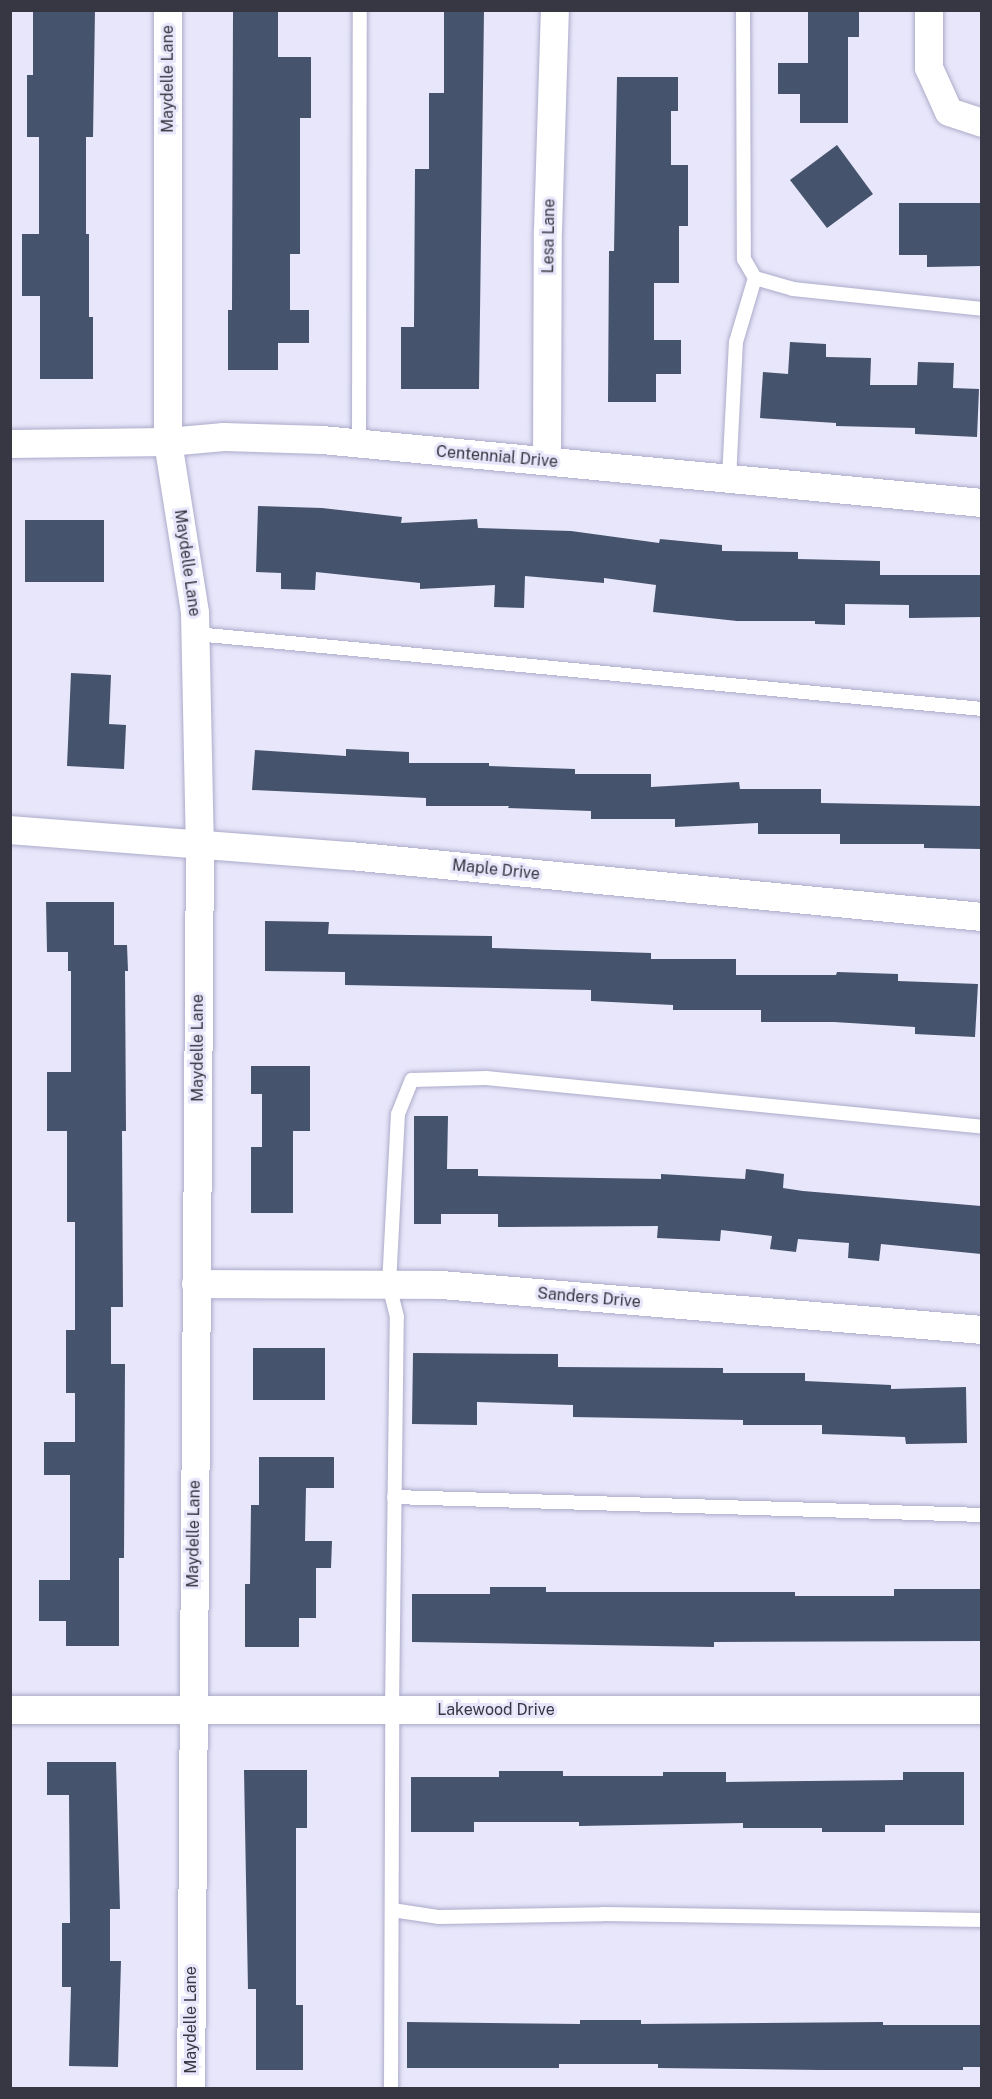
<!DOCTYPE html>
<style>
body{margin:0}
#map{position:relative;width:992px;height:2099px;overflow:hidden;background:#e7e6fa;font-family:"Public Sans",sans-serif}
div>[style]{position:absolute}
.building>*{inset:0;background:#46536c}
.roads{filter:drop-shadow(0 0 2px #acabca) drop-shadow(0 0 2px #acabca)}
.service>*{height:14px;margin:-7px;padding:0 7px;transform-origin:7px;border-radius:7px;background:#fff}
.minor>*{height:28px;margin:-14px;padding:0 14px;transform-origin:14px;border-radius:14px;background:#fff}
span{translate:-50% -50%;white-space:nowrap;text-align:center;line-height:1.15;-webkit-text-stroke:6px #e7e6fa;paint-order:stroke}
.street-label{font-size:16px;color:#373743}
.frame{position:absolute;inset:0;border:12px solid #373743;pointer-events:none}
</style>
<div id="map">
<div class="building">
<div style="clip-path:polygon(33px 10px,95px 10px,93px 137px,86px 137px,86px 234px,89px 234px,89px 317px,93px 317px,93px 379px,40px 379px,40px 296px,22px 296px,22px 234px,39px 234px,39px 137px,27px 137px,27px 75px,33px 75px)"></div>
<div style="clip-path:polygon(233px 10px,278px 10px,278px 57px,311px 57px,311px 118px,300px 118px,300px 254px,290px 254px,290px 310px,309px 310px,309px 343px,278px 343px,278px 370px,228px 370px,228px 310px,232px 310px)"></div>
<div style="clip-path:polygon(808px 10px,859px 10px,859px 37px,848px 37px,848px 123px,800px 123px,800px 94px,778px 94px,778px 63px,808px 63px)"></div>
<div style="clip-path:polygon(444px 11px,484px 11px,479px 389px,401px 389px,401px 327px,414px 327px,415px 169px,429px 169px,429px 93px,444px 93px)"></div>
<div style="clip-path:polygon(617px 77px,678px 77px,678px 111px,671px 111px,671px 165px,688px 165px,688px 226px,679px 226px,679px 283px,654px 283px,654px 340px,681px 340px,681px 374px,656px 374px,656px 402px,608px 402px,609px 251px,614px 251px)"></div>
<div style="clip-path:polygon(837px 145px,873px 194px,827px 228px,790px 180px)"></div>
<div style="clip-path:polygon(899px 203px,981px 203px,981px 266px,927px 267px,927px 255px,899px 255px)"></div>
<div style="clip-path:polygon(790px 342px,826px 344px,826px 357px,871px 358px,870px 385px,917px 385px,918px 362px,954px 363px,953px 388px,979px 389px,977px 437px,915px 434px,915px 428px,836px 426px,836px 423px,760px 418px,763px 372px,788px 374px)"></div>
<div style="clip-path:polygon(258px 506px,322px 508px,402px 517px,401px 523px,477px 519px,478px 528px,571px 531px,659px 543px,660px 539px,722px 545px,722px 551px,798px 552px,798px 559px,880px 561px,880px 575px,981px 575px,981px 617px,909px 618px,909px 605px,845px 604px,845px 625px,815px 624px,815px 621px,737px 621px,653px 612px,656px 585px,604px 578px,604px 583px,525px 576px,524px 608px,494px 607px,495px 585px,420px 589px,420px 583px,316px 572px,315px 590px,281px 589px,281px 573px,256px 572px)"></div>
<div style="clip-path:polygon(25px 520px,104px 520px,104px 582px,25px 582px)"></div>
<div style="clip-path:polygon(71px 673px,111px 675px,109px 724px,126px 725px,124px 769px,67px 766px)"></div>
<div style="clip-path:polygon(346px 749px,409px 752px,409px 763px,489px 763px,489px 766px,575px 769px,575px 774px,651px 774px,651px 787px,739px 782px,740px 789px,821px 789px,821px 803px,981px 806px,981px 849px,924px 848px,924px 844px,840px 844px,840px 834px,758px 834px,758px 823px,675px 827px,675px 819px,591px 819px,591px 811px,508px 808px,509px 806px,426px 806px,426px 798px,252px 790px,255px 750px,346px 756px)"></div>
<div style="clip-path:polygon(46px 902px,114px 902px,114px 945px,127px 945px,128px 971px,125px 971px,126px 1131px,122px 1131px,123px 1307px,111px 1307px,111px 1364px,125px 1364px,124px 1558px,119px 1558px,119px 1646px,66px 1646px,66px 1621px,39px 1621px,39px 1580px,70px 1580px,70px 1475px,44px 1475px,44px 1442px,75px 1442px,75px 1393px,66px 1393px,66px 1330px,75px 1330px,75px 1222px,67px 1222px,67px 1131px,47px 1131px,47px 1072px,71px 1072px,71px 971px,68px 971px,68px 952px,47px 952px)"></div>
<div style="clip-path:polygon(265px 921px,329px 922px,328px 934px,492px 936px,492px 948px,651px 953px,651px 959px,736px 959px,736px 975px,836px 975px,837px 972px,898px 974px,898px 981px,978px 984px,975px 1037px,915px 1034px,915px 1027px,834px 1022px,761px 1022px,761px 1010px,673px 1010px,673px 1005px,591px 1001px,591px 990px,345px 985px,345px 972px,265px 971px)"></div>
<div style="clip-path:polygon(251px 1066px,310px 1066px,310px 1131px,293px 1131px,293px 1213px,251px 1213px,251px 1147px,262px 1147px,262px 1094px,251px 1094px)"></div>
<div style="clip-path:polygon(414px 1116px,448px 1116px,447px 1169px,478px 1169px,478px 1176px,661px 1179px,661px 1174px,745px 1179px,746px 1169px,784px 1174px,783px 1188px,803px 1191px,981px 1206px,981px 1254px,881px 1244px,879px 1261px,848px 1258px,849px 1243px,798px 1239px,796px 1252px,770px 1249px,772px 1236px,721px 1230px,720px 1241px,657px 1238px,658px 1226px,498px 1227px,498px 1214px,441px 1214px,441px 1224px,414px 1224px)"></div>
<div style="clip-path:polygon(253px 1348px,325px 1348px,325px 1400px,253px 1400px)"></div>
<div style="clip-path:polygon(413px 1353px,558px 1354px,558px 1367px,723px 1368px,723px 1373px,805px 1373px,805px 1381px,891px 1385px,891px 1389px,966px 1387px,967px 1443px,906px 1444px,905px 1437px,822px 1434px,822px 1425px,743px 1425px,743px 1420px,573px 1417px,573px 1405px,477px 1402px,477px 1425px,412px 1424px)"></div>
<div style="clip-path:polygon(259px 1457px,334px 1457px,334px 1488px,306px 1488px,305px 1541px,332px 1541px,331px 1568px,316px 1568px,316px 1618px,299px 1618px,299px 1647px,245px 1647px,245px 1584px,250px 1584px,251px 1505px,259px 1505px)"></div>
<div style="clip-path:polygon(490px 1587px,546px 1587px,546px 1592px,795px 1592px,795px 1596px,894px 1596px,894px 1589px,981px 1589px,981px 1641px,714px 1642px,714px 1647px,412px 1642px,412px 1594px,490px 1594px)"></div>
<div style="clip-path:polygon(47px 1762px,116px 1762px,120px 1909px,110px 1909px,110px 1961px,121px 1961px,118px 2067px,69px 2066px,71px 1987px,62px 1987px,62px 1923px,70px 1923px,69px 1795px,47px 1795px)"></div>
<div style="clip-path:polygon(244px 1770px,307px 1770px,307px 1828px,296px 1828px,296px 2005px,303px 2005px,303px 2070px,256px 2070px,256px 1989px,248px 1989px)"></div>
<div style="clip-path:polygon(499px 1771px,563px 1771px,563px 1776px,663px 1776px,663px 1772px,726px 1772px,726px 1782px,903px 1780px,903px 1772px,964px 1772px,964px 1825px,885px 1825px,885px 1832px,822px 1832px,822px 1828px,743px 1828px,743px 1823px,579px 1826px,579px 1822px,474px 1822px,474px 1832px,411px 1832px,411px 1777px,499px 1777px)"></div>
<div style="clip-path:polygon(580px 2020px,641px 2020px,641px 2024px,883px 2022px,883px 2025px,981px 2025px,981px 2067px,963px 2067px,963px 2070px,821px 2070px,658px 2068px,658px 2064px,559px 2064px,559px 2068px,407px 2068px,407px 2022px,580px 2024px)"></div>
</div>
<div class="roads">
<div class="service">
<div style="left:743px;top:10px;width:249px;rotate:89.8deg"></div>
<div style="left:744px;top:259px;width:22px;rotate:60deg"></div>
<div style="left:755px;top:278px;width:40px;rotate:16deg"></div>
<div style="left:793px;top:289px;width:190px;rotate:6deg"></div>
<div style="left:359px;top:444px;width:434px;rotate:-89.9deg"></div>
<div style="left:729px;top:479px;width:137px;rotate:-87.1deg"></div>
<div style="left:736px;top:342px;width:67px;rotate:-73.5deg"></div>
<div style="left:196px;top:634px;width:790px;rotate:5.45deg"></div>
<div style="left:394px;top:1497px;width:588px;rotate:1.75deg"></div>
<div style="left:392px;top:1910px;width:48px;rotate:8.5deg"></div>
<div style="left:439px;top:1917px;width:164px;rotate:-1deg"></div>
<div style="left:603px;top:1914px;width:379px;rotate:0.9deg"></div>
<div style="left:391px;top:2088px;width:378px;rotate:-89.8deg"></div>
<div style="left:392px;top:1710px;width:393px;rotate:-89.3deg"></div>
<div style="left:397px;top:1317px;width:33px;rotate:-104deg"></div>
<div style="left:389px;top:1285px;width:171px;rotate:-87deg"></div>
<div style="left:398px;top:1114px;width:37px;rotate:-68deg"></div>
<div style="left:412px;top:1080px;width:74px;rotate:-1.5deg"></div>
<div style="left:486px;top:1078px;width:498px;rotate:5.6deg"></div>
</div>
<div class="minor">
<div style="left:168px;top:10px;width:432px;rotate:90deg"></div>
<div style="left:168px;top:442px;width:173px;rotate:81deg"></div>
<div style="left:195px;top:613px;width:231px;rotate:88.8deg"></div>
<div style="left:200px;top:844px;width:1244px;rotate:90.41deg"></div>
<div style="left:929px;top:10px;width:58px;rotate:90deg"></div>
<div style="left:929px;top:68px;width:48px;rotate:65.6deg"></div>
<div style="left:949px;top:112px;width:35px;rotate:18deg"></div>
<div style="left:10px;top:444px;width:158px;rotate:-0.7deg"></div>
<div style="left:168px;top:442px;width:56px;rotate:-5.1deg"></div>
<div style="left:224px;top:437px;width:98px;rotate:1.8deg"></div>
<div style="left:322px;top:440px;width:663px;rotate:5.45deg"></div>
<div style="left:547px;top:461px;width:231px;rotate:-89.8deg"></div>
<div style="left:548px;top:230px;width:220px;rotate:-88.2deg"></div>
<div style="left:10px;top:830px;width:341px;rotate:4.4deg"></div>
<div style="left:350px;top:856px;width:635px;rotate:5.51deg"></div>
<div style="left:196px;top:1284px;width:245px;rotate:0.2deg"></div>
<div style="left:441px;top:1285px;width:543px;rotate:4.75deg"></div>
<div style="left:10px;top:1710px;width:972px"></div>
</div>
</div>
<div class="street-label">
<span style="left:168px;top:79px;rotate:-90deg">Maydelle Lane</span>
<span style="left:549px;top:236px;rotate:-89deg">Lesa Lane</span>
<span style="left:497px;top:457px;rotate:5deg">Centennial Drive</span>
<span style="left:187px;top:563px;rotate:82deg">Maydelle Lane</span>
<span style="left:496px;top:870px;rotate:6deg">Maple Drive</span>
<span style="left:198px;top:1048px;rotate:-90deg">Maydelle Lane</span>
<span style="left:589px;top:1298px;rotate:5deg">Sanders Drive</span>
<span style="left:194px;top:1534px;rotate:-89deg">Maydelle Lane</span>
<span style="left:496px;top:1710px">Lakewood Drive</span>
<span style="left:191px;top:2020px;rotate:-90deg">Maydelle Lane</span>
</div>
<div class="frame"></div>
</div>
